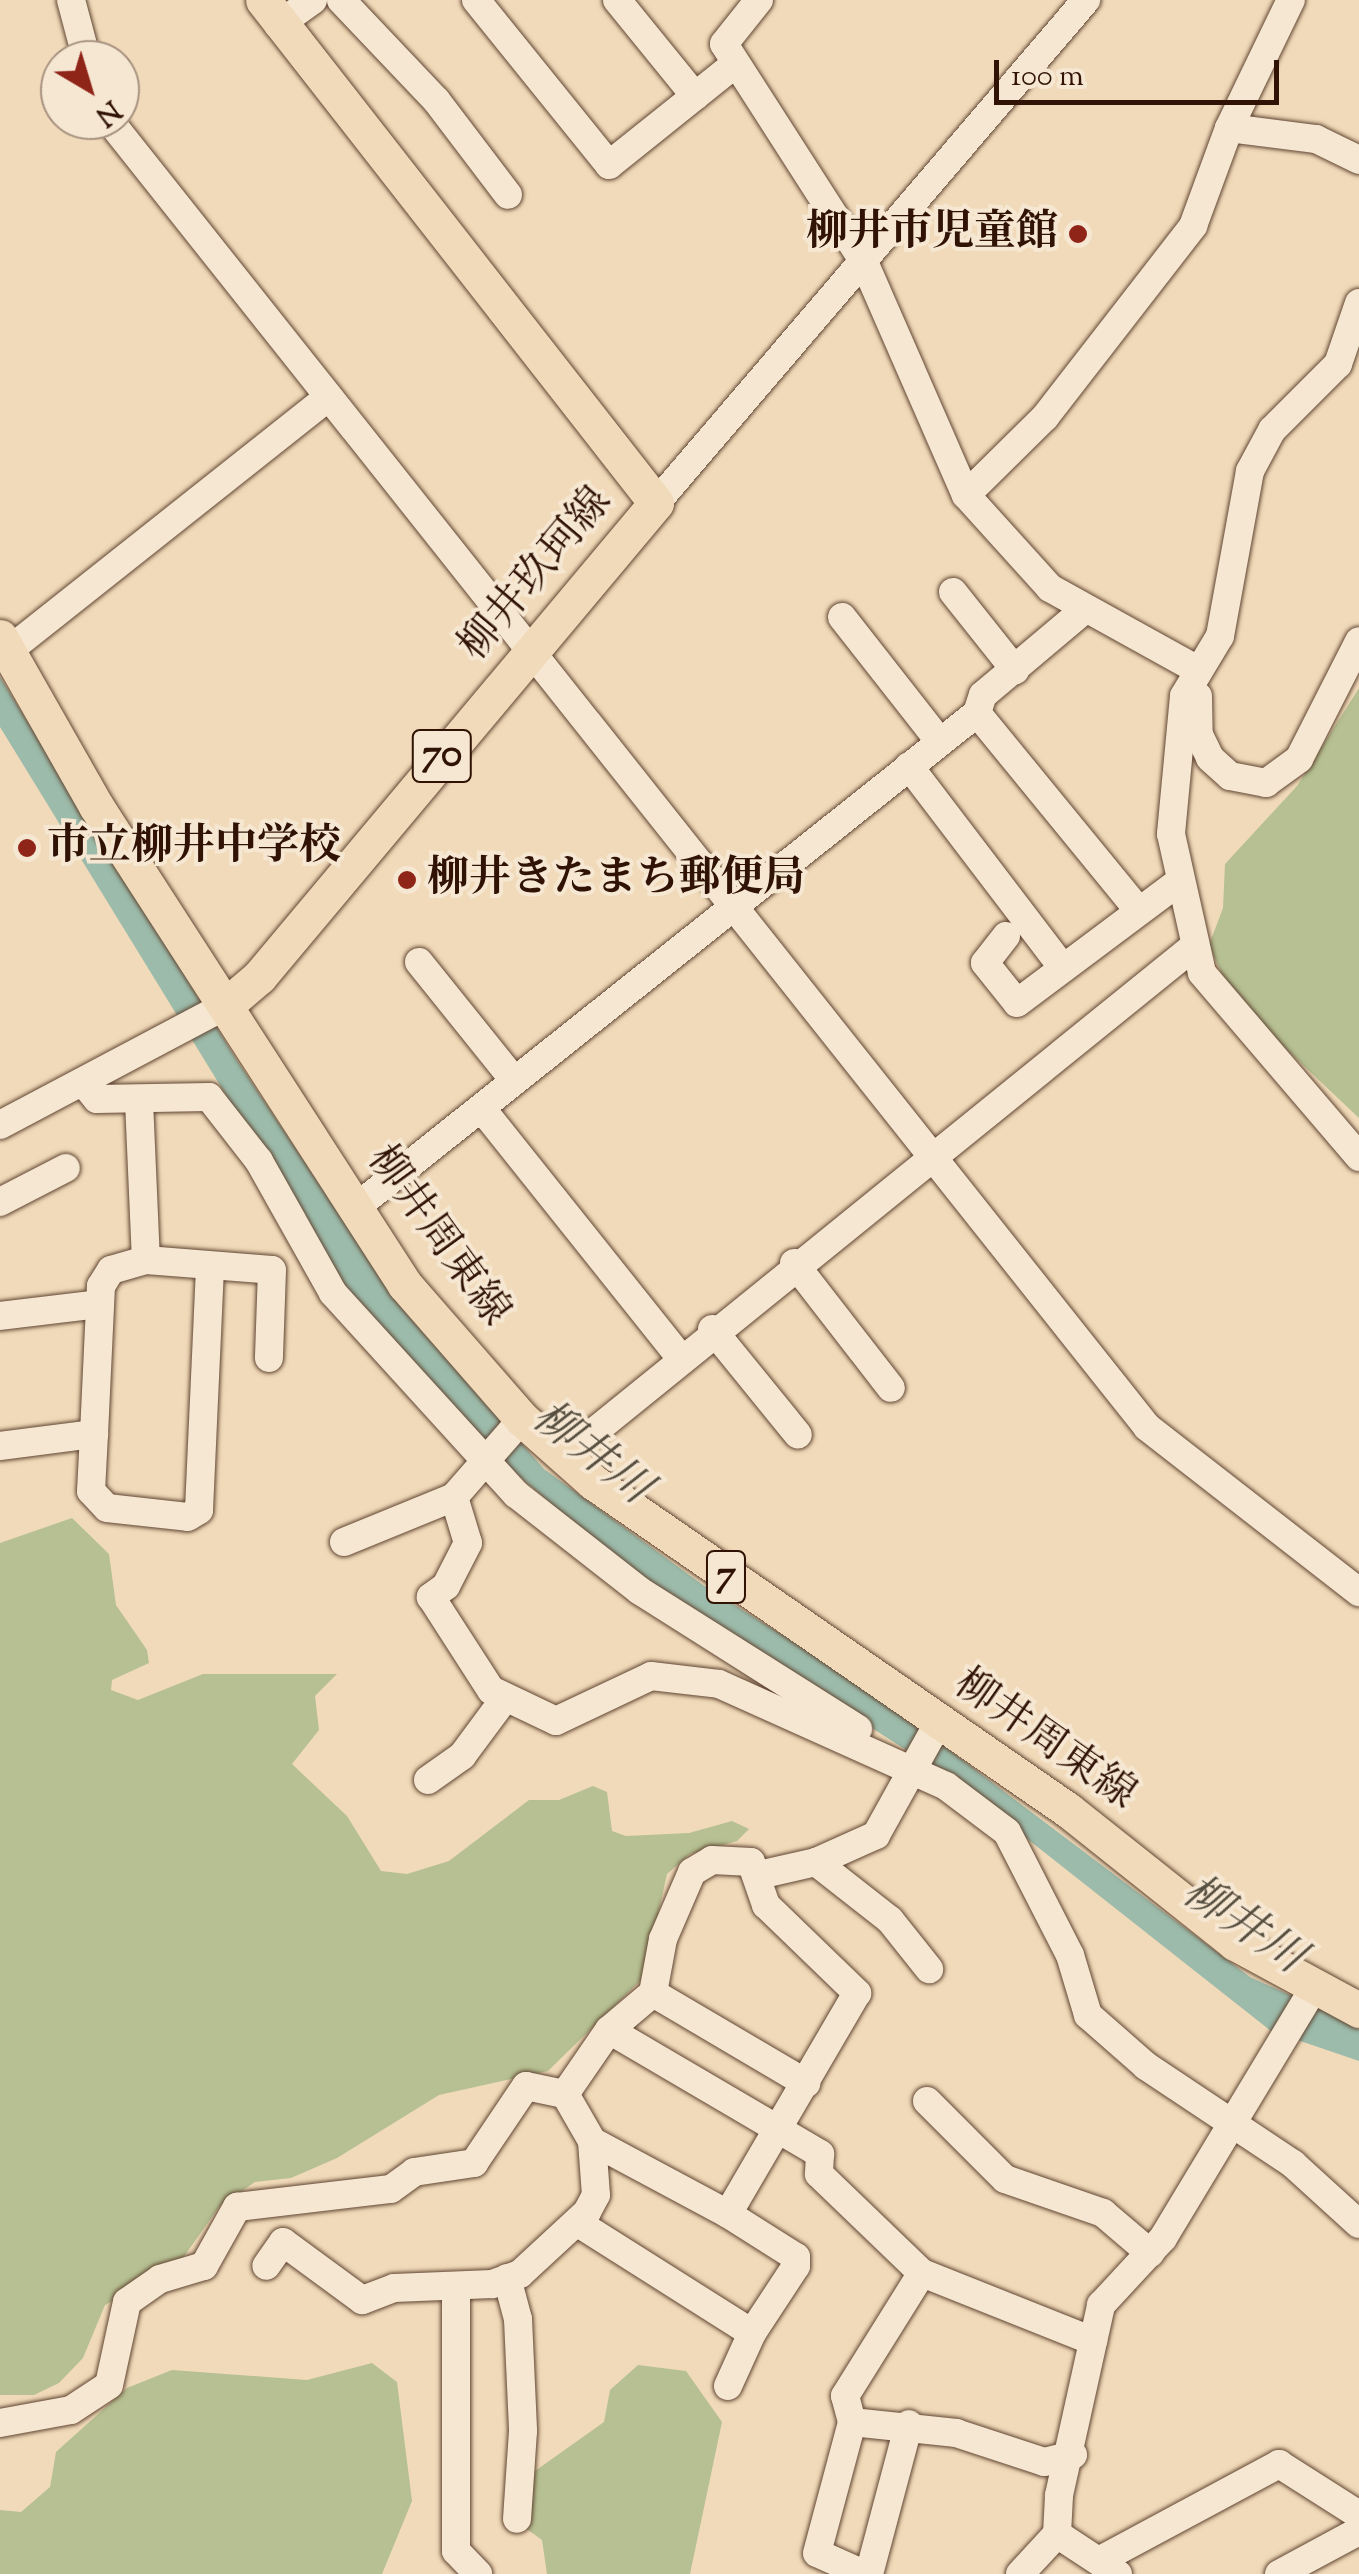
<!DOCTYPE html>
<meta charset="utf-8">
<style>
body{margin:0}
#map{position:relative;width:1359px;height:2574px;overflow:hidden;background:#f1dab9;font-family:"Sorts Mill Goudy","Noto Serif JP",serif}
div>[style]{position:absolute}
.green>*{inset:0;background:#b6c092}
.water>*{inset:0;background:#9cbbaa}
.roads{filter:drop-shadow(0 0 2px #604532) drop-shadow(0 0 2px #604532)}
.minor>*{height:28px;margin:-14px;padding:0 14px;transform-origin:14px;border-radius:14px;background:#f6e7d2}
.major>*{height:35px;margin:-17.5px;padding:0 17.5px;transform-origin:17.5px;border-radius:17.5px;background:#f1dab9}
.dots>*{width:28px;height:28px;translate:-50% -50%;box-sizing:border-box;border:5px solid #f6e7d2;border-radius:50%}
span{translate:-50% -50%;white-space:nowrap;text-align:center;line-height:1.15;-webkit-text-stroke:8px #f6e7d2;paint-order:stroke}
.shield-label span{padding:2px 8px;background:#f6e7d2;border:2px solid;border-radius:8px;-webkit-text-stroke-width:0}
.shield-label{font-size:40px;color:#301305;font-weight:700}
.poi-label{font-size:42px;color:#301305;font-weight:700}
.right{translate:-100% -50%;text-align:right}
.left{translate:0 -50%;text-align:left}
.street-label{font-size:42px;color:#301305}
.water-label{font-size:45px;color:#564e3f;font-style:italic}
.north{position:absolute;left:40px;top:40px;width:100px;height:100px;box-sizing:border-box;background:#f6e7d2;border:2px solid #a79280;border-radius:50%;rotate:142deg;font-size:28px;font-weight:700;line-height:40px;text-align:center;color:#301305}
.north::after{content:'';display:block;margin:auto;width:35px;height:45px;background:#8f2418;clip-path:polygon(50% 0,100% 100%,50% 72%,0 100%)}
.scale{position:absolute;left:994px;top:60px;width:285px;height:45px;box-sizing:border-box;border:5px solid #301305;border-top:0;padding-left:12px;font-size:30px;line-height:35px;white-space:nowrap;color:#301305;-webkit-text-stroke:8px #f6e7d2;paint-order:stroke}
</style>
<div id="map">
<div class="green">
<div style="clip-path:polygon(1359px 688px,1359px 1118px,1233px 999px,1209px 945px,1223px 908px,1225px 864px,1297px 786px)"></div>
<div style="clip-path:polygon(72px 1518px,109px 1554px,116px 1605px,147px 1650px,149px 1663px,112px 1680px,111px 1690px,138px 1700px,203px 1674px,337px 1674px,315px 1696px,319px 1730px,292px 1764px,347px 1816px,381px 1871px,407px 1874px,449px 1861px,529px 1800px,559px 1800px,593px 1786px,607px 1792px,612px 1831px,626px 1836px,689px 1833px,732px 1821px,749px 1829px,737px 1841px,690px 1854px,667px 1874px,644px 1977px,548px 2071px,439px 2095px,337px 2158px,291px 2178px,255px 2182px,219px 2207px,178px 2265px,105px 2305px,83px 2358px,59px 2383px,34px 2395px,0 2395px,0 1543px)"></div>
<div style="clip-path:polygon(372px 2363px,397px 2382px,412px 2501px,382px 2574px,0 2574px,0 2510px,21px 2512px,50px 2487px,56px 2452px,127px 2388px,172px 2370px,307px 2380px)"></div>
<div style="clip-path:polygon(638px 2365px,686px 2371px,722px 2422px,690px 2574px,547px 2574px,542px 2540px,524px 2527px,535px 2471px,604px 2422px,610px 2390px)"></div>
</div>
<div class="water">
<div style="clip-path:polygon(0 677px,238px 1062px,399px 1304px,544px 1469px,703px 1585px,871px 1691px,1250px 1977px,1359px 2026px,1359px 2061px,1271px 2031px,950px 1778px,645px 1583px,481px 1444px,358px 1310px,0 727px)"></div>
</div>
<div class="roads">
<div class="minor">
<div style="left:71px;top:0;width:62px;rotate:75.1deg"></div>
<div style="left:341px;top:0;width:138px;rotate:46.5deg"></div>
<div style="left:436px;top:100px;width:119px;rotate:52.8deg"></div>
<div style="left:476px;top:0;width:212px;rotate:51.1deg"></div>
<div style="left:609px;top:165px;width:161px;rotate:-38.7deg"></div>
<div style="left:617px;top:0;width:124px;rotate:50.9deg"></div>
<div style="left:759px;top:0;width:56px;rotate:128.5deg"></div>
<div style="left:724px;top:44px;width:259px;rotate:57.3deg"></div>
<div style="left:864px;top:262px;width:254px;rotate:66.4deg"></div>
<div style="left:966px;top:495px;width:125px;rotate:47.9deg"></div>
<div style="left:1050px;top:588px;width:167px;rotate:29deg"></div>
<div style="left:278px;top:25px;width:43px;rotate:-35.5deg"></div>
<div style="left:109px;top:120px;width:1669px;rotate:51.54deg"></div>
<div style="left:1147px;top:1427px;width:269px;rotate:37.9deg"></div>
<div style="left:1229px;top:128px;width:88px;rotate:7.2deg"></div>
<div style="left:1316px;top:139px;width:48px;rotate:26deg"></div>
<div style="left:1359px;top:303px;width:65px;rotate:109deg"></div>
<div style="left:1338px;top:364px;width:93px;rotate:135deg"></div>
<div style="left:1272px;top:430px;width:47px;rotate:118.2deg"></div>
<div style="left:1250px;top:471px;width:168px;rotate:100.3deg"></div>
<div style="left:1220px;top:636px;width:70px;rotate:121deg"></div>
<div style="left:1184px;top:696px;width:139px;rotate:95.4deg"></div>
<div style="left:1171px;top:834px;width:142px;rotate:77.4deg"></div>
<div style="left:1202px;top:973px;width:242px;rotate:49.5deg"></div>
<div style="left:966px;top:495px;width:111px;rotate:-44.6deg"></div>
<div style="left:1045px;top:417px;width:242px;rotate:-52.2deg"></div>
<div style="left:1193px;top:226px;width:104px;rotate:-69.8deg"></div>
<div style="left:1229px;top:128px;width:142px;rotate:-64.2deg"></div>
<div style="left:656px;top:503px;width:662px;rotate:-49.47deg"></div>
<div style="left:953px;top:592px;width:100px;rotate:51.5deg"></div>
<div style="left:842px;top:617px;width:159px;rotate:51.9deg"></div>
<div style="left:8px;top:651px;width:409px;rotate:-38.4deg"></div>
<div style="left:1198px;top:696px;width:39px;rotate:89deg"></div>
<div style="left:1199px;top:735px;width:25px;rotate:64deg"></div>
<div style="left:1210px;top:758px;width:27px;rotate:42deg"></div>
<div style="left:1230px;top:776px;width:37px;rotate:11deg"></div>
<div style="left:1266px;top:783px;width:41px;rotate:-36deg"></div>
<div style="left:1299px;top:759px;width:132px;rotate:-63deg"></div>
<div style="left:977px;top:713px;width:254px;rotate:50.7deg"></div>
<div style="left:909px;top:766px;width:254px;rotate:52.7deg"></div>
<div style="left:1006px;top:936px;width:34px;rotate:128deg"></div>
<div style="left:985px;top:963px;width:51px;rotate:51.3deg"></div>
<div style="left:1017px;top:1003px;width:199px;rotate:-36.8deg"></div>
<div style="left:419px;top:962px;width:151px;rotate:51.2deg"></div>
<div style="left:83px;top:1082px;width:22px;rotate:51deg"></div>
<div style="left:97px;top:1099px;width:112px;rotate:-1deg"></div>
<div style="left:209px;top:1097px;width:81px;rotate:52deg"></div>
<div style="left:259px;top:1161px;width:151px;rotate:60.7deg"></div>
<div style="left:333px;top:1293px;width:272px;rotate:47.7deg"></div>
<div style="left:516px;top:1494px;width:157px;rotate:38deg"></div>
<div style="left:640px;top:1591px;width:258px;rotate:32.3deg"></div>
<div style="left:139px;top:1101px;width:159px;rotate:87.5deg"></div>
<div style="left:146px;top:1260px;width:126px;rotate:4.5deg"></div>
<div style="left:272px;top:1270px;width:88px;rotate:92deg"></div>
<div style="left:482px;top:1109px;width:316px;rotate:51.4deg"></div>
<div style="left:0;top:1125px;width:255px;rotate:-27.9deg"></div>
<div style="left:0;top:1202px;width:74px;rotate:-27.3deg"></div>
<div style="left:355px;top:1208px;width:795px;rotate:-38.51deg"></div>
<div style="left:977px;top:713px;width:19px;rotate:-72deg"></div>
<div style="left:983px;top:695px;width:132px;rotate:-40.1deg"></div>
<div style="left:794px;top:1263px;width:158px;rotate:52.2deg"></div>
<div style="left:0;top:1316px;width:100px;rotate:-6.9deg"></div>
<div style="left:712px;top:1329px;width:136px;rotate:50.9deg"></div>
<div style="left:94px;top:1434px;width:148px;rotate:-87.3deg"></div>
<div style="left:101px;top:1286px;width:19px;rotate:-58deg"></div>
<div style="left:111px;top:1270px;width:36px;rotate:-16deg"></div>
<div style="left:0;top:1446px;width:95px;rotate:-7.3deg"></div>
<div style="left:94px;top:1434px;width:57px;rotate:93deg"></div>
<div style="left:91px;top:1491px;width:23px;rotate:47deg"></div>
<div style="left:107px;top:1508px;width:81px;rotate:6.3deg"></div>
<div style="left:188px;top:1517px;width:13px;rotate:-32deg"></div>
<div style="left:199px;top:1510px;width:243px;rotate:-87.4deg"></div>
<div style="left:563px;top:1457px;width:809px;rotate:-38.98deg"></div>
<div style="left:454px;top:1497px;width:48px;rotate:73.1deg"></div>
<div style="left:468px;top:1543px;width:48px;rotate:117.1deg"></div>
<div style="left:446px;top:1586px;width:19px;rotate:144deg"></div>
<div style="left:431px;top:1597px;width:111px;rotate:57.2deg"></div>
<div style="left:491px;top:1690px;width:72px;rotate:25.5deg"></div>
<div style="left:556px;top:1721px;width:105px;rotate:-25.3deg"></div>
<div style="left:651px;top:1676px;width:68px;rotate:6.7deg"></div>
<div style="left:719px;top:1684px;width:249px;rotate:24.2deg"></div>
<div style="left:946px;top:1786px;width:76px;rotate:37deg"></div>
<div style="left:1007px;top:1832px;width:138px;rotate:62.9deg"></div>
<div style="left:1070px;top:1955px;width:63px;rotate:73.3deg"></div>
<div style="left:1088px;top:2015px;width:77px;rotate:41.3deg"></div>
<div style="left:1146px;top:2066px;width:177px;rotate:33.7deg"></div>
<div style="left:1293px;top:2164px;width:89px;rotate:42.3deg"></div>
<div style="left:344px;top:1542px;width:119px;rotate:-22.2deg"></div>
<div style="left:454px;top:1497px;width:103px;rotate:-48.9deg"></div>
<div style="left:428px;top:1780px;width:42px;rotate:-35.2deg"></div>
<div style="left:462px;top:1756px;width:72px;rotate:-53.4deg"></div>
<div style="left:816px;top:1862px;width:94px;rotate:38.1deg"></div>
<div style="left:890px;top:1920px;width:63px;rotate:51.5deg"></div>
<div style="left:759px;top:1875px;width:58px;rotate:-12.8deg"></div>
<div style="left:816px;top:1862px;width:66px;rotate:-24.2deg"></div>
<div style="left:876px;top:1835px;width:129px;rotate:-60.9deg"></div>
<div style="left:653px;top:1993px;width:178px;rotate:30.5deg"></div>
<div style="left:609px;top:2030px;width:245px;rotate:30.4deg"></div>
<div style="left:820px;top:2154px;width:20px;rotate:93deg"></div>
<div style="left:819px;top:2174px;width:143px;rotate:43.9deg"></div>
<div style="left:922px;top:2273px;width:184px;rotate:21.7deg"></div>
<div style="left:565px;top:2094px;width:78px;rotate:-55.5deg"></div>
<div style="left:609px;top:2030px;width:57px;rotate:-40.1deg"></div>
<div style="left:653px;top:1993px;width:55px;rotate:-79.5deg"></div>
<div style="left:663px;top:1939px;width:73px;rotate:-66.6deg"></div>
<div style="left:692px;top:1872px;width:23px;rotate:-31deg"></div>
<div style="left:712px;top:1860px;width:39px;rotate:3deg"></div>
<div style="left:751px;top:1862px;width:46px;rotate:70.8deg"></div>
<div style="left:766px;top:1905px;width:127px;rotate:44deg"></div>
<div style="left:857px;top:1993px;width:256px;rotate:120.3deg"></div>
<div style="left:927px;top:2101px;width:110px;rotate:45deg"></div>
<div style="left:1005px;top:2179px;width:104px;rotate:19.1deg"></div>
<div style="left:1103px;top:2213px;width:62px;rotate:40.4deg"></div>
<div style="left:578px;top:2223px;width:206px;rotate:32.3deg"></div>
<div style="left:752px;top:2333px;width:80px;rotate:-56.7deg"></div>
<div style="left:796px;top:2266px;width:9px;rotate:-90deg"></div>
<div style="left:796px;top:2257px;width:80px;rotate:-147.7deg"></div>
<div style="left:728px;top:2214px;width:154px;rotate:-151.8deg"></div>
<div style="left:507px;top:2278px;width:42px;rotate:75deg"></div>
<div style="left:518px;top:2319px;width:112px;rotate:87.4deg"></div>
<div style="left:523px;top:2431px;width:88px;rotate:93.9deg"></div>
<div style="left:456px;top:2288px;width:263px;rotate:90deg"></div>
<div style="left:456px;top:2551px;width:32px;rotate:46deg"></div>
<div style="left:728px;top:2386px;width:58px;rotate:-65.6deg"></div>
<div style="left:852px;top:2422px;width:27px;rotate:-105deg"></div>
<div style="left:845px;top:2396px;width:145px;rotate:-58deg"></div>
<div style="left:0;top:2423px;width:72px;rotate:-10.4deg"></div>
<div style="left:71px;top:2410px;width:45px;rotate:-33.3deg"></div>
<div style="left:109px;top:2385px;width:85px;rotate:-77.8deg"></div>
<div style="left:127px;top:2302px;width:40px;rotate:-34.9deg"></div>
<div style="left:160px;top:2279px;width:46px;rotate:-16.5deg"></div>
<div style="left:204px;top:2266px;width:68px;rotate:-60.8deg"></div>
<div style="left:237px;top:2207px;width:155px;rotate:-6.7deg"></div>
<div style="left:391px;top:2189px;width:29px;rotate:-36deg"></div>
<div style="left:414px;top:2172px;width:61px;rotate:-8.5deg"></div>
<div style="left:474px;top:2163px;width:93px;rotate:-56deg"></div>
<div style="left:526px;top:2086px;width:40px;rotate:12deg"></div>
<div style="left:565px;top:2094px;width:54px;rotate:60.1deg"></div>
<div style="left:592px;top:2141px;width:54px;rotate:85.8deg"></div>
<div style="left:596px;top:2195px;width:19px;rotate:118deg"></div>
<div style="left:587px;top:2212px;width:91px;rotate:137.2deg"></div>
<div style="left:520px;top:2274px;width:30px;rotate:160deg"></div>
<div style="left:492px;top:2284px;width:98px;rotate:177.7deg"></div>
<div style="left:394px;top:2288px;width:34px;rotate:159deg"></div>
<div style="left:362px;top:2300px;width:98px;rotate:-143.7deg"></div>
<div style="left:283px;top:2242px;width:29px;rotate:125deg"></div>
<div style="left:1057px;top:2534px;width:73px;rotate:33.3deg"></div>
<div style="left:1104px;top:2558px;width:199px;rotate:-28.2deg"></div>
<div style="left:1279px;top:2464px;width:95px;rotate:32.5deg"></div>
<div style="left:864px;top:2574px;width:51px;rotate:-155.9deg"></div>
<div style="left:817px;top:2553px;width:136px;rotate:-75deg"></div>
<div style="left:852px;top:2422px;width:105px;rotate:6deg"></div>
<div style="left:956px;top:2433px;width:93px;rotate:18.2deg"></div>
<div style="left:1044px;top:2462px;width:30px;rotate:-14deg"></div>
<div style="left:869px;top:2574px;width:155px;rotate:-75.1deg"></div>
<div style="left:1020px;top:2574px;width:54px;rotate:-47.2deg"></div>
<div style="left:1057px;top:2534px;width:39px;rotate:-87deg"></div>
<div style="left:1059px;top:2495px;width:195px;rotate:-77.5deg"></div>
<div style="left:1101px;top:2305px;width:91px;rotate:-47.2deg"></div>
<div style="left:1163px;top:2238px;width:288px;rotate:-58.9deg"></div>
<div style="left:1279px;top:2574px;width:91px;rotate:-28.3deg"></div>
</div>
<div class="major">
<div style="left:0;top:637px;width:194px;rotate:60.4deg"></div>
<div style="left:96px;top:806px;width:570px;rotate:57.17deg"></div>
<div style="left:405px;top:1285px;width:178px;rotate:48.9deg"></div>
<div style="left:522px;top:1419px;width:95px;rotate:41.6deg"></div>
<div style="left:593px;top:1482px;width:577px;rotate:34.63deg"></div>
<div style="left:1068px;top:1810px;width:213px;rotate:38.5deg"></div>
<div style="left:1235px;top:1943px;width:141px;rotate:28.4deg"></div>
<div style="left:225px;top:1006px;width:45px;rotate:-40.5deg"></div>
<div style="left:259px;top:977px;width:618px;rotate:-50.05deg"></div>
<div style="left:656px;top:503px;width:638px;rotate:-128deg"></div>
</div>
</div>
<div class="dots">
<div style="left:1078px;top:234px;background:#8f2418"></div>
<div style="left:27px;top:848px;background:#8f2418"></div>
<div style="left:407px;top:880px;background:#8f2418"></div>
</div>
<div class="shield-label">
<span style="left:442px;top:756px">70</span>
<span style="left:726px;top:1577px">7</span>
</div>
<div class="poi-label">
<span class="right" style="left:1058px;top:234px">柳井市児童館</span>
<span class="left" style="left:47px;top:848px">市立柳井中学校</span>
<span class="left" style="left:427px;top:880px">柳井きたまち郵便局</span>
</div>
<div class="street-label">
<span style="left:537px;top:575px;rotate:-50deg">柳井玖珂線</span>
<span style="left:437px;top:1237px;rotate:54deg">柳井周東線</span>
<span style="left:1044px;top:1741px;rotate:35deg">柳井周東線</span>
</div>
<div class="water-label">
<span style="left:590px;top:1455px;rotate:38deg">柳井川</span>
<span style="left:1242px;top:1927px;rotate:34deg">柳井川</span>
</div>
<div class="north">N</div>
<div class="scale">100 m</div>
</div>
